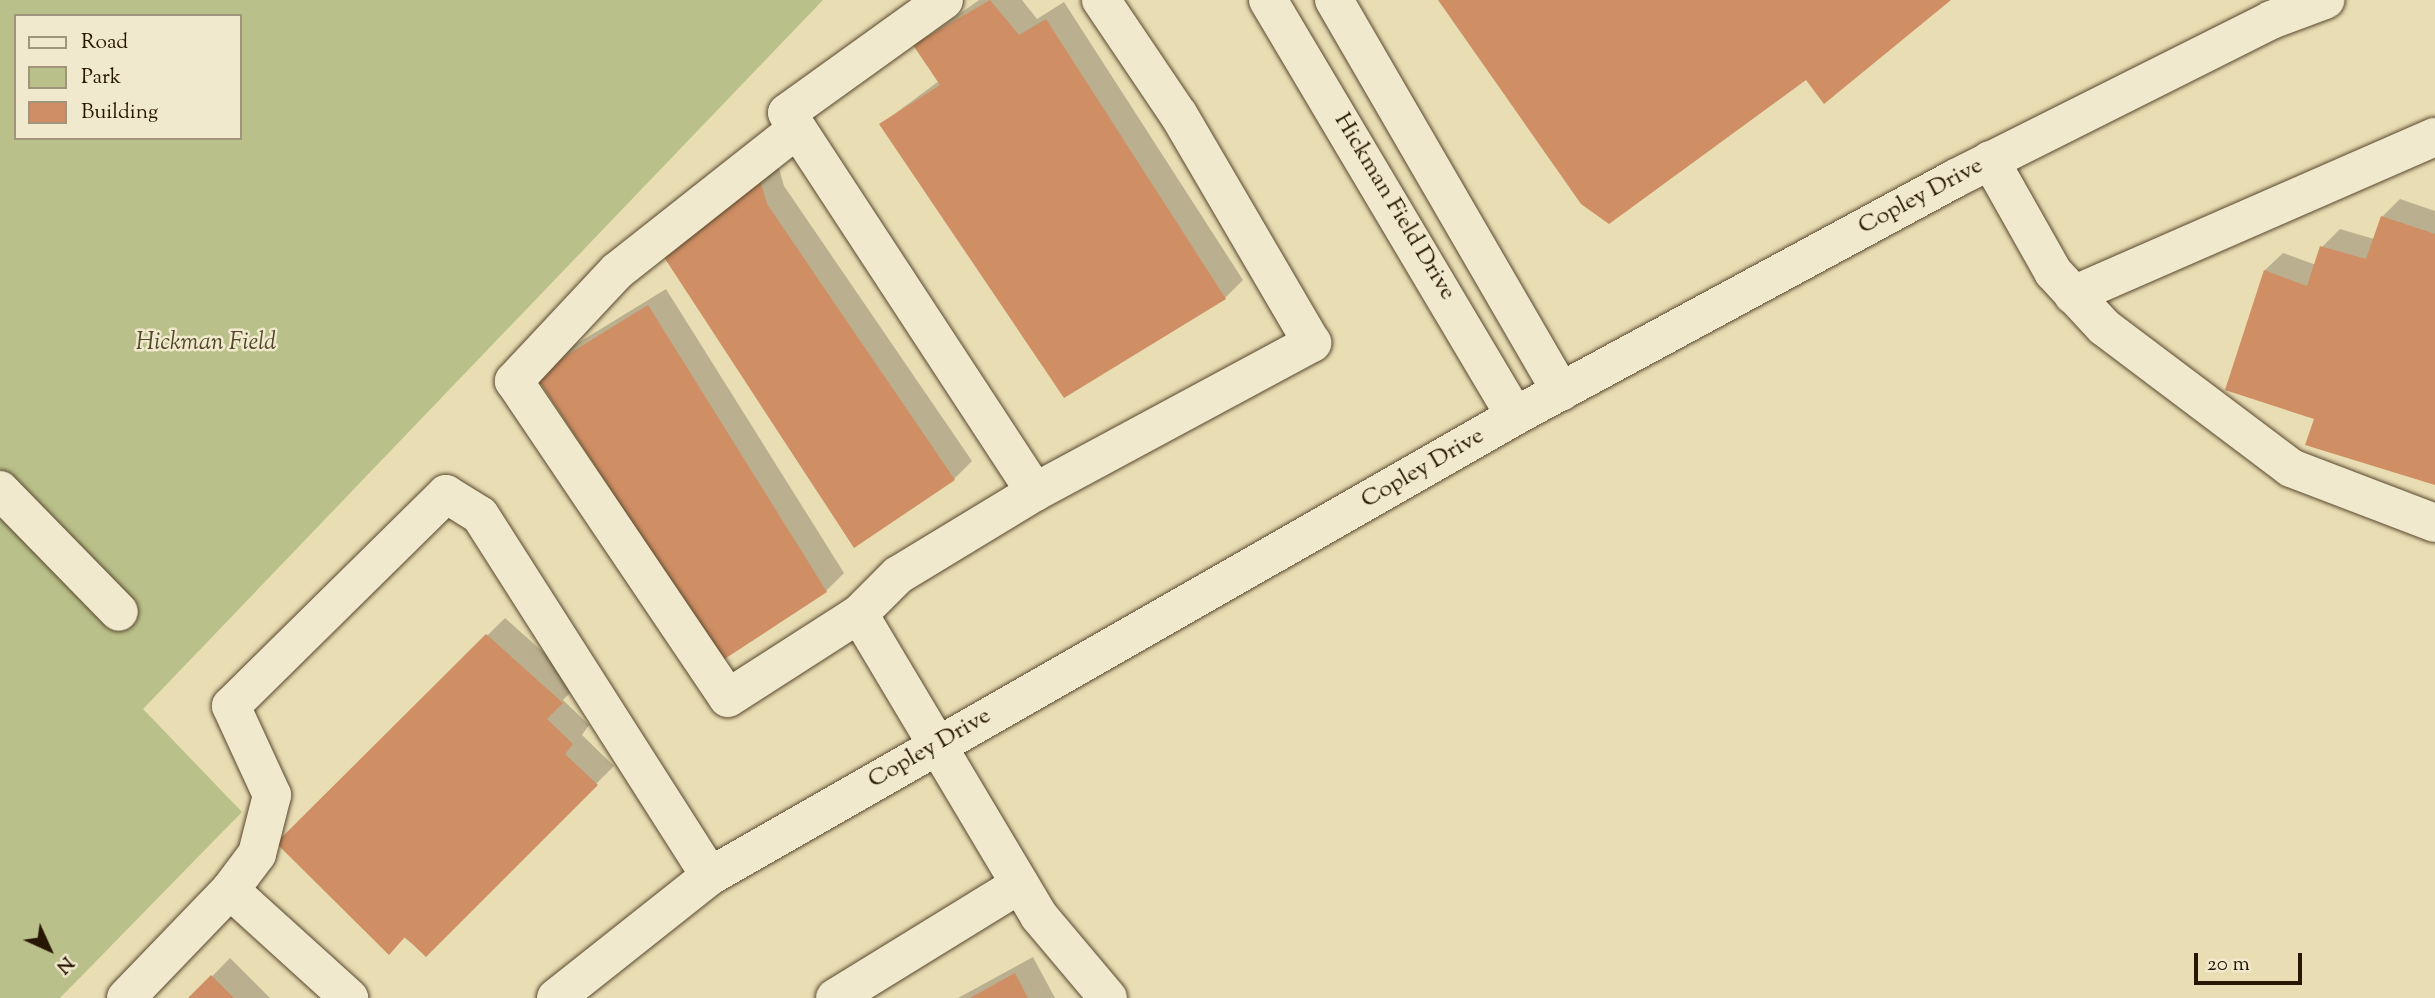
<!DOCTYPE html>
<style>
body{margin:0}
#map{position:relative;width:2435px;height:998px;overflow:hidden;background:#e9ddb3;font-family:"Sorts Mill Goudy",serif}
div>[style]{position:absolute}
.green>*{inset:0;background:#b9c08a}
.shadow>*{inset:0;background:#0003}
.building>*{inset:0;background:#cf8e64}
.roads{filter:drop-shadow(0 0 2px #58482e) drop-shadow(0 0 2px #58482e)}
.minor>*{height:38px;margin:-19px;padding:0 19px;transform-origin:19px;border-radius:19px;background:#f1e9ce}
span{translate:-50% -50%;white-space:nowrap;text-align:center;line-height:1.15;-webkit-text-stroke:5px #f1e9ce;paint-order:stroke}
.street-label{font-size:24px;color:#271601}
.park-label{font-size:24px;color:#53492a;font-style:italic}
.legend{position:absolute;left:14px;top:14px;width:228px;height:126px;box-sizing:border-box;background:#f1e9ce;border:2px solid #a0957c;margin:0;padding:9px 12px;list-style:none;font-size:21px;color:#271601}
.legend li{display:flex;align-items:center;gap:14px;height:35px}
.legend b{width:35px;border:2px solid #a0957c}
.north{position:absolute;left:14px;top:914px;width:70px;height:70px;-webkit-text-stroke:5px #f1e9ce;paint-order:stroke;rotate:135deg;font-size:19px;font-weight:700;line-height:28px;text-align:center;color:#271601}
.north::after{content:'';display:block;margin:auto;width:24px;height:32px;background:#271601;clip-path:polygon(50% 0,100% 100%,50% 72%,0 100%)}
.scale{position:absolute;left:2194px;top:953px;width:108px;height:32px;box-sizing:border-box;border:4px solid #271601;border-top:0;padding-left:9px;font-size:21px;line-height:24px;white-space:nowrap;color:#271601;-webkit-text-stroke:5px #f1e9ce;paint-order:stroke}
</style>
<div id="map">
<div class="green">
<div style="clip-path:polygon(evenodd,0 0,823px 0,143px 709px,242px 812px,60px 998px,0 998px,0 0,16px 16px,240px 16px,240px 138px,16px 138px,16px 16px)"></div>
</div>
<div class="shadow">
<div style="clip-path:polygon(979px 0,1022px 0,1037px 19px,1064px 2px,1243px 280px,1225px 298px,881px 124px,939px 81px,916px 45px)"></div>
<div style="clip-path:polygon(774px 150px,784px 186px,972px 461px,954px 479px,661px 248px)"></div>
<div style="clip-path:polygon(2400px 199px,2435px 211px,2435px 483px,2316px 418px,2265px 270px,2283px 253px,2316px 265px,2322px 247px,2340px 229px,2374px 239px,2382px 217px)"></div>
<div style="clip-path:polygon(666px 289px,844px 573px,826px 591px,555px 357px)"></div>
<div style="clip-path:polygon(505px 618px,579px 684px,563px 700px,589px 725px,582px 735px,614px 766px,426px 954px,278px 843px)"></div>
<div style="clip-path:polygon(1033px 957px,1055px 998px,958px 998px)"></div>
<div style="clip-path:polygon(230px 958px,270px 998px,191px 998px)"></div>
</div>
<div class="building">
<div style="clip-path:polygon(990px 0,1019px 35px,1046px 19px,1226px 299px,1064px 398px,879px 124px,940px 85px,913px 45px)"></div>
<div style="clip-path:polygon(1438px 0,1951px 0,1824px 104px,1806px 80px,1609px 224px,1581px 204px)"></div>
<div style="clip-path:polygon(756px 166px,767px 204px,955px 480px,854px 548px,658px 248px)"></div>
<div style="clip-path:polygon(2381px 216px,2435px 234px,2435px 485px,2305px 445px,2314px 419px,2225px 390px,2264px 270px,2307px 286px,2320px 246px,2366px 259px)"></div>
<div style="clip-path:polygon(648px 305px,827px 592px,723px 660px,535px 375px)"></div>
<div style="clip-path:polygon(486px 634px,563px 703px,547px 719px,573px 744px,565px 754px,598px 785px,426px 957px,405px 937px,389px 955px,276px 843px)"></div>
<div style="clip-path:polygon(1015px 973px,1028px 998px,970px 998px)"></div>
<div style="clip-path:polygon(211px 975px,234px 998px,188px 998px)"></div>
</div>
<div class="roads">
<div class="minor">
<div style="left:944px;top:0;width:193px;rotate:144.3deg"></div>
<div style="left:787px;top:113px;width:453px;rotate:56.8deg"></div>
<div style="left:1035px;top:492px;width:315px;rotate:-28.3deg"></div>
<div style="left:1312px;top:343px;width:265px;rotate:-120.3deg"></div>
<div style="left:1178px;top:114px;width:138px;rotate:-124deg"></div>
<div style="left:1268px;top:0;width:484px;rotate:59.3deg"></div>
<div style="left:1334px;top:0;width:453px;rotate:59.9deg"></div>
<div style="left:797px;top:129px;width:229px;rotate:141.7deg"></div>
<div style="left:617px;top:271px;width:151px;rotate:133.1deg"></div>
<div style="left:514px;top:381px;width:382px;rotate:56deg"></div>
<div style="left:728px;top:698px;width:156px;rotate:-32.7deg"></div>
<div style="left:1990px;top:160px;width:129px;rotate:60.6deg"></div>
<div style="left:2053px;top:272px;width:75px;rotate:47.2deg"></div>
<div style="left:2104px;top:327px;width:234px;rotate:37deg"></div>
<div style="left:2291px;top:468px;width:154px;rotate:20.9deg"></div>
<div style="left:2073px;top:295px;width:395px;rotate:-23.6deg"></div>
<div style="left:0;top:490px;width:170px;rotate:45.7deg"></div>
<div style="left:1035px;top:492px;width:160px;rotate:148.8deg"></div>
<div style="left:898px;top:575px;width:55px;rotate:135deg"></div>
<div style="left:859px;top:614px;width:352px;rotate:59.2deg"></div>
<div style="left:1039px;top:916px;width:107px;rotate:49.9deg"></div>
<div style="left:230px;top:890px;width:161px;rotate:42.2deg"></div>
<div style="left:126px;top:998px;width:150px;rotate:-46.1deg"></div>
<div style="left:230px;top:890px;width:45px;rotate:-53.1deg"></div>
<div style="left:257px;top:854px;width:61px;rotate:-75.7deg"></div>
<div style="left:272px;top:795px;width:98px;rotate:-114.7deg"></div>
<div style="left:231px;top:706px;width:302px;rotate:-44.6deg"></div>
<div style="left:446px;top:494px;width:40px;rotate:32deg"></div>
<div style="left:480px;top:515px;width:428px;rotate:57.5deg"></div>
<div style="left:556px;top:998px;width:196px;rotate:-38.4deg"></div>
<div style="left:710px;top:876px;width:927px;rotate:-29.74deg"></div>
<div style="left:1515px;top:416px;width:501px;rotate:-28.35deg"></div>
<div style="left:1956px;top:178px;width:352px;rotate:-26.6deg"></div>
<div style="left:2271px;top:20px;width:58px;rotate:-20.3deg"></div>
<div style="left:835px;top:998px;width:217px;rotate:-31.6deg"></div>
</div>
</div>
<div class="street-label">
<span style="left:1921px;top:197px;rotate:-28deg">Copley Drive</span>
<span style="left:1394px;top:207px;rotate:59deg">Hickman Field Drive</span>
<span style="left:1423px;top:469px;rotate:-30deg">Copley Drive</span>
<span style="left:930px;top:749px;rotate:-30deg">Copley Drive</span>
</div>
<div class="park-label">
<span style="left:206px;top:344px">Hickman Field</span>
</div>
<ul class="legend">
<li><b style="height:9px;background:#f1e9ce"></b>Road</li>
<li><b style="height:19px;background:#b9c08a"></b>Park</li>
<li><b style="height:19px;background:#cf8e64"></b>Building</li>
</ul>
<div class="north">N</div>
<div class="scale">20 m</div>
</div>
